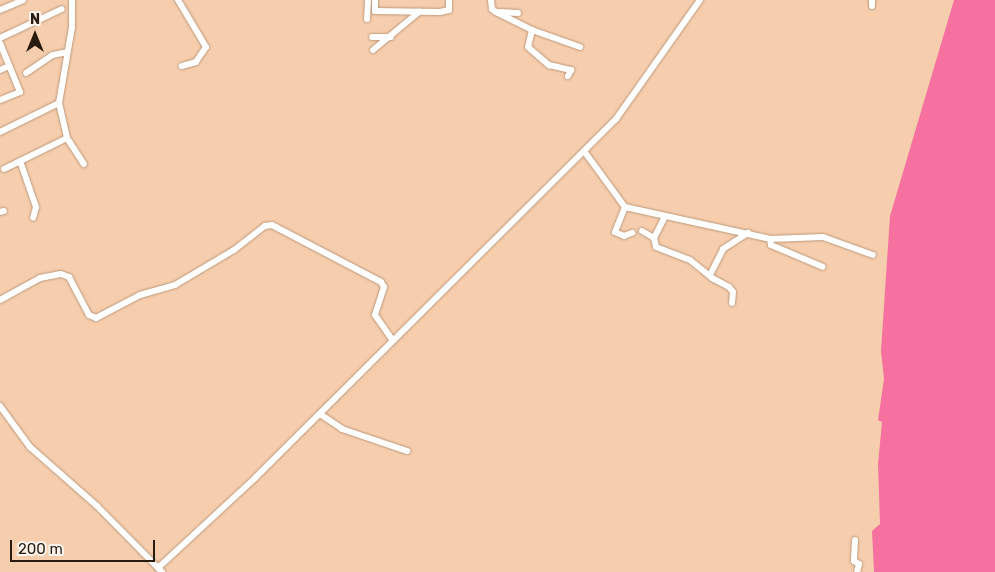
<!DOCTYPE html>
<style>
body{margin:0}
#map{position:relative;width:995px;height:572px;overflow:hidden;background:#f6ceae;font-family:Rubik,sans-serif}
div>[style]{position:absolute}
.water>*{inset:0;background:#f6719f}
.roads{filter:drop-shadow(0 0 1px #be9879) drop-shadow(0 0 1px #be9879)}
.minor>*{height:6px;margin:-3px;padding:0 3px;transform-origin:3px;border-radius:3px;background:#fff}
span{translate:-50% -50%;white-space:nowrap;text-align:center;line-height:1.15;-webkit-text-stroke:5px #fff6f0;paint-order:stroke}
.north{position:absolute;left:10px;top:10px;width:50px;height:50px;-webkit-text-stroke:4px #fff6f0;paint-order:stroke;rotate:0deg;font-size:14px;font-weight:700;line-height:20px;text-align:center;color:#291b0e}
.north::after{content:'';display:block;margin:auto;width:18px;height:22px;background:#291b0e;clip-path:polygon(50% 0,100% 100%,50% 72%,0 100%)}
.scale{position:absolute;left:10px;top:540px;width:145px;height:22px;box-sizing:border-box;border:2px solid #291b0e;border-top:0;padding-left:6px;font-size:15px;line-height:18px;white-space:nowrap;color:#291b0e;-webkit-text-stroke:4px #fff6f0;paint-order:stroke}
</style>
<div id="map">
<div class="water">
<div style="clip-path:polygon(954px 0,995px 0,995px 572px,874px 572px,872px 531px,880px 524px,878px 464px,882px 422px,878px 420px,884px 379px,881px 351px,890px 216px)"></div>
</div>
<div class="roads">
<div class="minor">
<div style="left:72px;top:0;width:27px;rotate:90deg"></div>
<div style="left:72px;top:27px;width:77px;rotate:99.7deg"></div>
<div style="left:59px;top:103px;width:36px;rotate:77deg"></div>
<div style="left:67px;top:138px;width:31px;rotate:57deg"></div>
<div style="left:178px;top:0;width:55px;rotate:59.2deg"></div>
<div style="left:206px;top:47px;width:18px;rotate:124deg"></div>
<div style="left:196px;top:62px;width:15px;rotate:164deg"></div>
<div style="left:375px;top:0;width:11px;rotate:90deg"></div>
<div style="left:375px;top:11px;width:65px;rotate:0.9deg"></div>
<div style="left:440px;top:12px;width:9px;rotate:-13deg"></div>
<div style="left:449px;top:10px;width:10px;rotate:-90deg"></div>
<div style="left:491px;top:0;width:9px;rotate:84deg"></div>
<div style="left:492px;top:9px;width:5px;rotate:37deg"></div>
<div style="left:496px;top:12px;width:40px;rotate:26.6deg"></div>
<div style="left:532px;top:30px;width:51px;rotate:19.5deg"></div>
<div style="left:872px;top:6px;width:6px;rotate:-90deg"></div>
<div style="left:0;top:10px;width:25px;rotate:-23deg"></div>
<div style="left:500px;top:12px;width:18px;rotate:3deg"></div>
<div style="left:367px;top:19px;width:19px;rotate:-87deg"></div>
<div style="left:532px;top:30px;width:17px;rotate:103deg"></div>
<div style="left:528px;top:47px;width:28px;rotate:41deg"></div>
<div style="left:549px;top:65px;width:23px;rotate:13deg"></div>
<div style="left:571px;top:70px;width:7px;rotate:117deg"></div>
<div style="left:372px;top:37px;width:19px"></div>
<div style="left:0;top:38px;width:68px;rotate:-25.1deg"></div>
<div style="left:0;top:43px;width:53px;rotate:67.8deg"></div>
<div style="left:20px;top:92px;width:22px;rotate:158deg"></div>
<div style="left:373px;top:50px;width:60px;rotate:-39.6deg"></div>
<div style="left:0;top:70px;width:10px;rotate:-24deg"></div>
<div style="left:26px;top:73px;width:32px;rotate:-34deg"></div>
<div style="left:53px;top:55px;width:14px;rotate:-12deg"></div>
<div style="left:0;top:132px;width:66px;rotate:-26.2deg"></div>
<div style="left:584px;top:151px;width:69px;rotate:53.8deg"></div>
<div style="left:625px;top:207px;width:148px;rotate:12.4deg"></div>
<div style="left:770px;top:239px;width:53px;rotate:-2.2deg"></div>
<div style="left:823px;top:237px;width:53px;rotate:19.8deg"></div>
<div style="left:20px;top:161px;width:49px;rotate:70.8deg"></div>
<div style="left:36px;top:207px;width:11px;rotate:105deg"></div>
<div style="left:4px;top:169px;width:70px;rotate:-26.2deg"></div>
<div style="left:625px;top:207px;width:27px;rotate:112deg"></div>
<div style="left:615px;top:232px;width:10px;rotate:24deg"></div>
<div style="left:624px;top:236px;width:9px;rotate:-21deg"></div>
<div style="left:0;top:212px;width:4px;rotate:-14deg"></div>
<div style="left:642px;top:231px;width:14px;rotate:30deg"></div>
<div style="left:654px;top:238px;width:22px;rotate:-63deg"></div>
<div style="left:654px;top:238px;width:9px;rotate:77deg"></div>
<div style="left:656px;top:247px;width:36px;rotate:21deg"></div>
<div style="left:690px;top:260px;width:28px;rotate:39deg"></div>
<div style="left:712px;top:278px;width:19px;rotate:28deg"></div>
<div style="left:729px;top:287px;width:6px;rotate:51deg"></div>
<div style="left:733px;top:292px;width:11px;rotate:95deg"></div>
<div style="left:770px;top:239px;width:6px;rotate:81deg"></div>
<div style="left:771px;top:245px;width:56px;rotate:22.9deg"></div>
<div style="left:710px;top:275px;width:29px;rotate:-63deg"></div>
<div style="left:723px;top:249px;width:30px;rotate:-33deg"></div>
<div style="left:0;top:300px;width:46px;rotate:-28.8deg"></div>
<div style="left:40px;top:278px;width:21px;rotate:-11deg"></div>
<div style="left:61px;top:274px;width:9px;rotate:21deg"></div>
<div style="left:69px;top:277px;width:43px;rotate:62.2deg"></div>
<div style="left:89px;top:315px;width:8px;rotate:23deg"></div>
<div style="left:96px;top:318px;width:50px;rotate:-27.6deg"></div>
<div style="left:140px;top:295px;width:36px;rotate:-16deg"></div>
<div style="left:175px;top:285px;width:69px;rotate:-30.7deg"></div>
<div style="left:234px;top:250px;width:39px;rotate:-38deg"></div>
<div style="left:265px;top:226px;width:7px;rotate:-8deg"></div>
<div style="left:272px;top:225px;width:123px;rotate:27.6deg"></div>
<div style="left:381px;top:282px;width:6px;rotate:59deg"></div>
<div style="left:384px;top:287px;width:29px;rotate:108deg"></div>
<div style="left:375px;top:315px;width:29px;rotate:55deg"></div>
<div style="left:0;top:406px;width:51px;rotate:53.8deg"></div>
<div style="left:30px;top:447px;width:89px;rotate:41.4deg"></div>
<div style="left:97px;top:506px;width:93px;rotate:45.4deg"></div>
<div style="left:320px;top:414px;width:27px;rotate:34deg"></div>
<div style="left:342px;top:429px;width:69px;rotate:18.7deg"></div>
<div style="left:855px;top:540px;width:21px;rotate:93deg"></div>
<div style="left:854px;top:561px;width:6px;rotate:31deg"></div>
<div style="left:859px;top:564px;width:8px;rotate:104deg"></div>
<div style="left:159px;top:567px;width:129px;rotate:-42.8deg"></div>
<div style="left:254px;top:479px;width:511px;rotate:-44.84deg"></div>
<div style="left:616px;top:119px;width:146px;rotate:-54.8deg"></div>
</div>
</div>
<div class="north">N</div>
<div class="scale">200 m</div>
</div>
